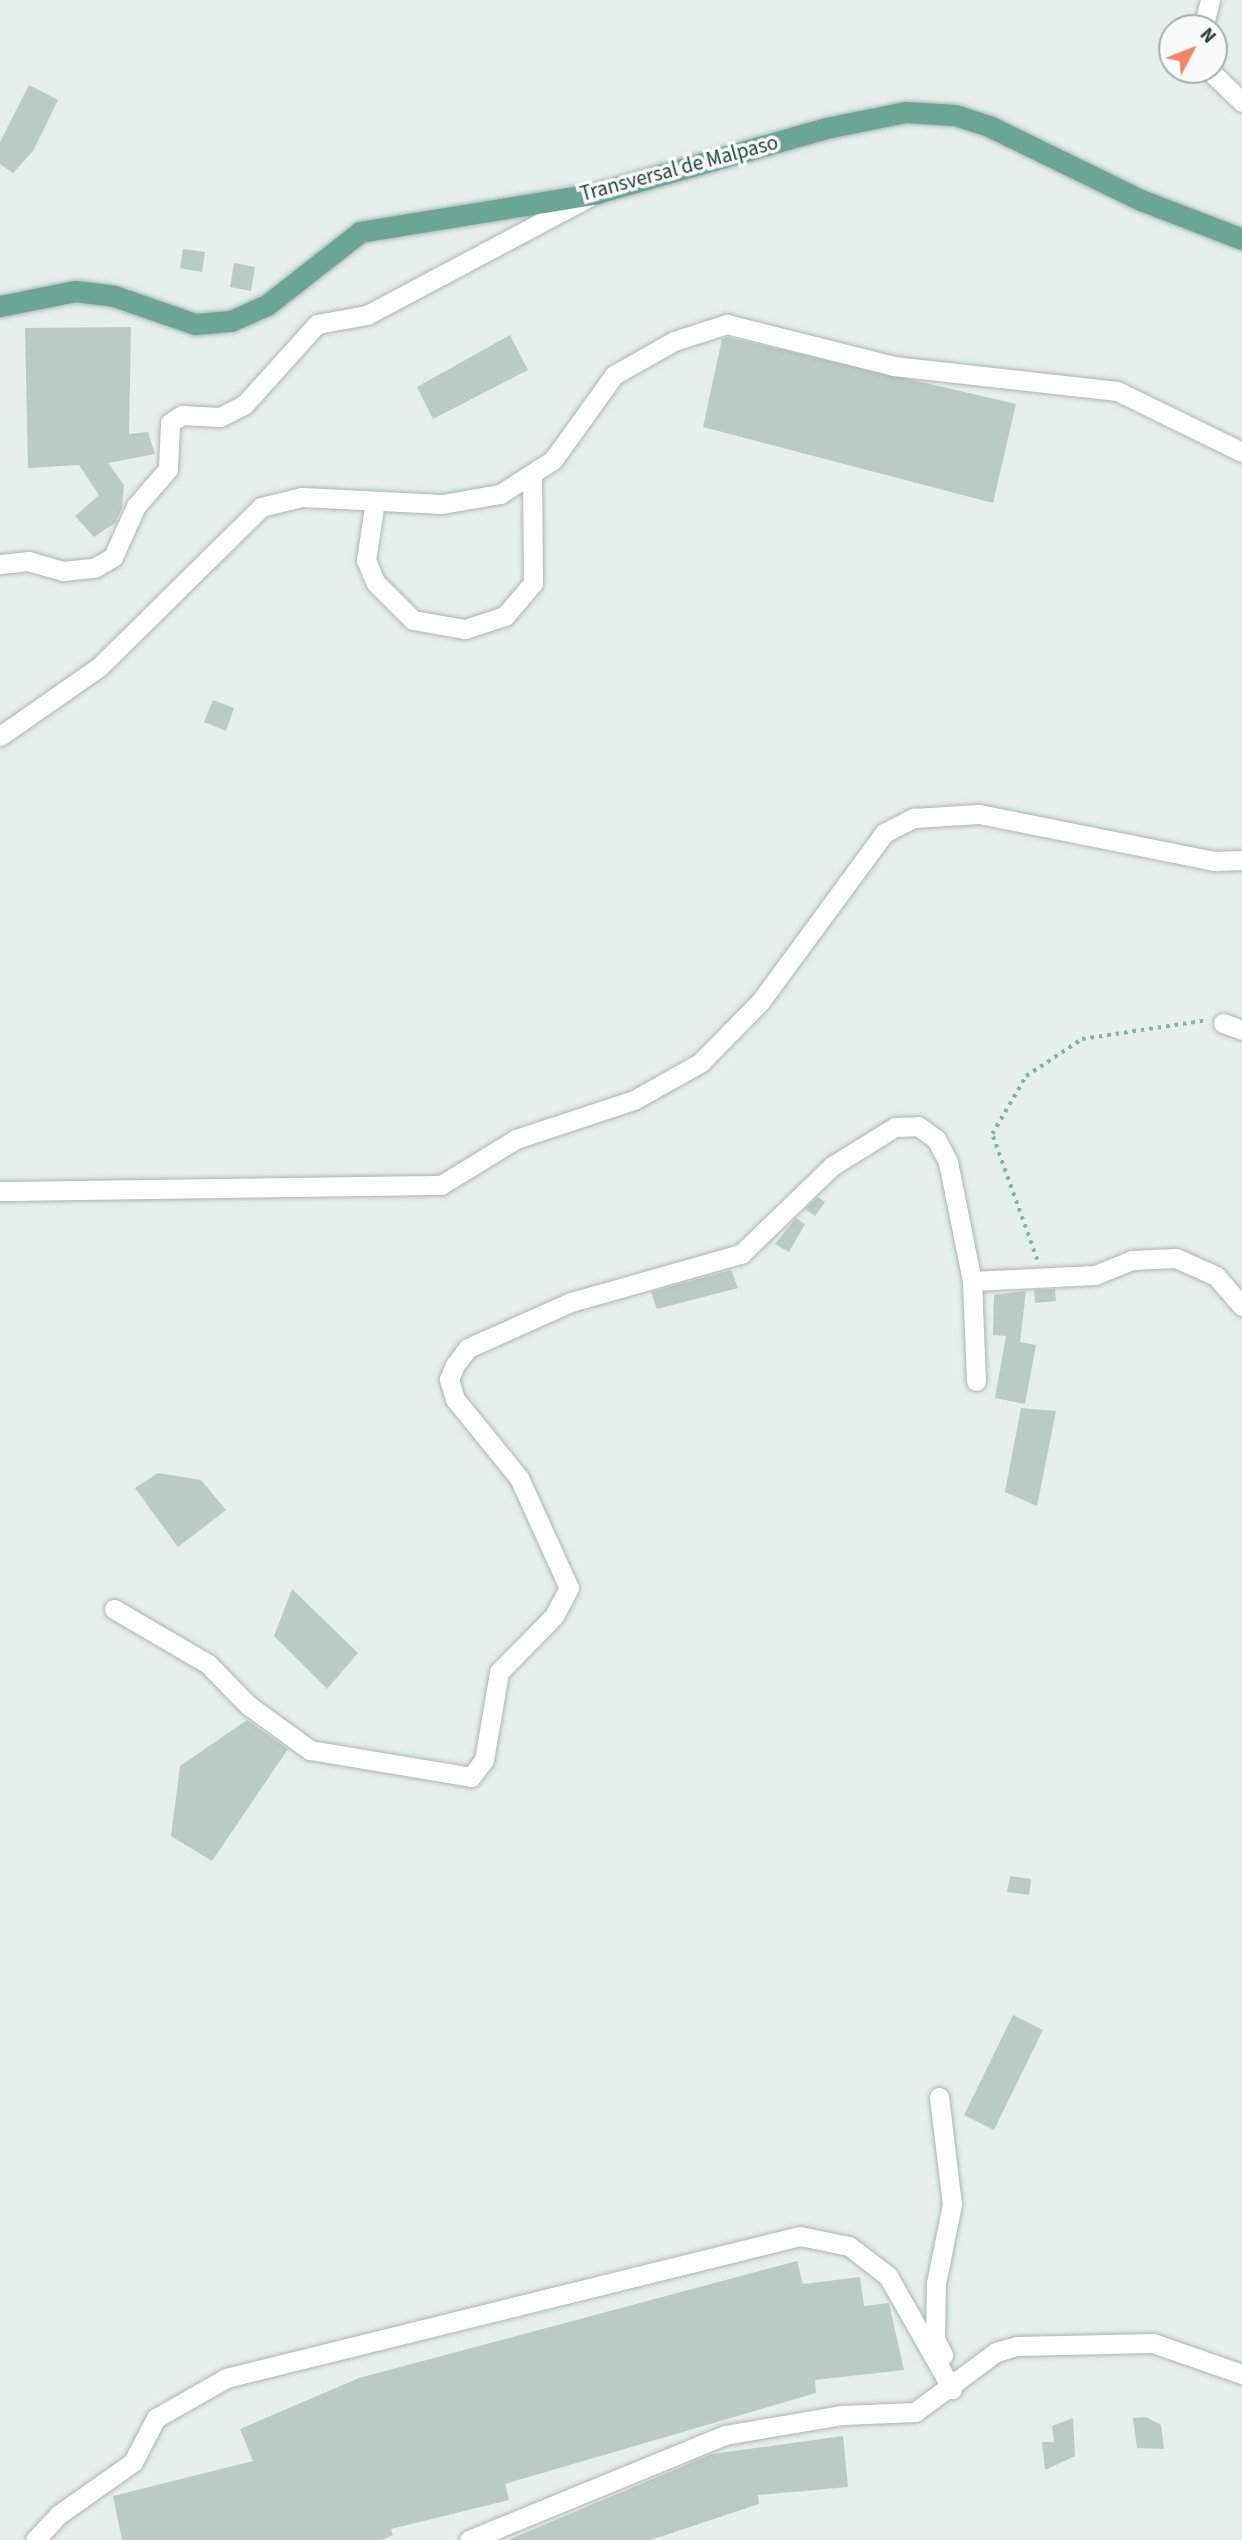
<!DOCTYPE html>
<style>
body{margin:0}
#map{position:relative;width:1242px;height:2540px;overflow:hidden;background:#e6efeb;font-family:"Source Sans 3",sans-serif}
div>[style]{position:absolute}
.building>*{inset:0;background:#bbcac4}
.path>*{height:3.5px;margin-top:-1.75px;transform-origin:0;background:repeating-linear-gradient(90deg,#86b3a5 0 3.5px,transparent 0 8.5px)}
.roads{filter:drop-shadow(0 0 2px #a8b8b2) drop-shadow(0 0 2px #a8b8b2)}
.minor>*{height:19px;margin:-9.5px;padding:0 9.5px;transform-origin:9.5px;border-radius:9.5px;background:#fff}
.major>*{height:21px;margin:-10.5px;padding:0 10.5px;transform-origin:10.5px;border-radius:10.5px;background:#6aa596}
span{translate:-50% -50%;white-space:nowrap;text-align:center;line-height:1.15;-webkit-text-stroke:7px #f7fbf9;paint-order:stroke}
.street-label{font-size:21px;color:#24423a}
.north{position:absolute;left:1158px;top:14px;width:70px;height:70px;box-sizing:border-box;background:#f7fbf9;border:2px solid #a3b1ad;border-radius:50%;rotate:48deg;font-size:19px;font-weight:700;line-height:28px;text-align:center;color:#24423a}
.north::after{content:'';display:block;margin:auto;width:24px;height:32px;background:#f4845f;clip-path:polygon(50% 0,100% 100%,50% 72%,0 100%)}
</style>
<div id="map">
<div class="building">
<div style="clip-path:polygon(29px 85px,58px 100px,33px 151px,13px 173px,0 164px,0 142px)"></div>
<div style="clip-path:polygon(183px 249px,205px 252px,202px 272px,180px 268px)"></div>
<div style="clip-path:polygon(234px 263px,255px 267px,251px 291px,230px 287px)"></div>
<div style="clip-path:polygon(131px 327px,129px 434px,148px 432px,155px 454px,108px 463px,124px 485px,122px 508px,115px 523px,94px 537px,75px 516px,99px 495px,79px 465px,28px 468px,25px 328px)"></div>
<div style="clip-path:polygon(510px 335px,528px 370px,433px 419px,417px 387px)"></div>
<div style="clip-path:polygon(727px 337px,1016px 404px,993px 503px,703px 427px,722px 339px)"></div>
<div style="clip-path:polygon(213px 700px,234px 708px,226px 731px,204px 722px)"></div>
<div style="clip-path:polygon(818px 1197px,825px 1202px,815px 1216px,805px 1209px)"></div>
<div style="clip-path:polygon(796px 1218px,805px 1224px,789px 1252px,775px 1244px)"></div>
<div style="clip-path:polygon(731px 1270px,738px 1288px,657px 1309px,651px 1292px)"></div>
<div style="clip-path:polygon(1055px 1289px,1056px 1301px,1035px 1303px,1034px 1290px)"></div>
<div style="clip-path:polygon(1026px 1291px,1020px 1342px,1036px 1345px,1025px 1404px,995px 1398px,1006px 1336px,993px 1335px,994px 1295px)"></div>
<div style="clip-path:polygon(1021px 1408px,1056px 1411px,1037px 1506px,1005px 1492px)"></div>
<div style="clip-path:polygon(158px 1473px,201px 1480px,226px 1510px,178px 1547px,135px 1488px)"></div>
<div style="clip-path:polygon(292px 1589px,358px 1653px,327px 1689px,274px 1636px)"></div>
<div style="clip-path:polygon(247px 1720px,288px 1749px,212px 1861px,171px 1836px,180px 1766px)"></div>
<div style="clip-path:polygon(1010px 1876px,1031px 1879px,1029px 1895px,1007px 1892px)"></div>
<div style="clip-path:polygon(1013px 2015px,1043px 2030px,994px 2130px,964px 2115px)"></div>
<div style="clip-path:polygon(797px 2261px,803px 2284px,860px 2277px,864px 2306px,889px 2303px,904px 2370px,815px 2380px,816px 2393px,505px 2484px,509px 2500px,391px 2529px,393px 2535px,382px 2540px,122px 2540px,113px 2496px,253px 2461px,240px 2429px,359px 2378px)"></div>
<div style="clip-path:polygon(1146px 2417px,1161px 2425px,1164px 2449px,1137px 2448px,1133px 2418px)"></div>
<div style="clip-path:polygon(1073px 2418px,1075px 2456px,1045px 2470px,1042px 2442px,1054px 2442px,1052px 2426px)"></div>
<div style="clip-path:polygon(843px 2436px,848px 2487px,758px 2495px,759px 2504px,651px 2540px,508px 2540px,712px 2454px)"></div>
</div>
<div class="path">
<div style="left:1037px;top:1260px;width:134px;rotate:-109.7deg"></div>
<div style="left:992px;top:1134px;width:67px;rotate:-59.6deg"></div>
<div style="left:1026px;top:1076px;width:67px;rotate:-33.5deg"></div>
<div style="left:1082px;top:1039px;width:126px;rotate:-8.6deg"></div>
</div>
<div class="roads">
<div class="minor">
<div style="left:1203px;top:28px;width:29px;rotate:-76deg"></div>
<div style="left:1209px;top:70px;width:46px;rotate:44.1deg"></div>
<div style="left:375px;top:501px;width:60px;rotate:98.7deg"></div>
<div style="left:366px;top:560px;width:25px;rotate:67deg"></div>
<div style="left:376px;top:583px;width:52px;rotate:45deg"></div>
<div style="left:413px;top:620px;width:53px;rotate:9.8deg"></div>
<div style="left:465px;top:629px;width:42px;rotate:-18deg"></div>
<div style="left:505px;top:616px;width:43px;rotate:-49.7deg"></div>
<div style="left:533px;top:583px;width:108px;rotate:-90.5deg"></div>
<div style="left:0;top:564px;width:28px;rotate:-6deg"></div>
<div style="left:28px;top:561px;width:36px;rotate:16deg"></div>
<div style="left:63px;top:571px;width:31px;rotate:-6deg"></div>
<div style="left:94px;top:568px;width:22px;rotate:-30deg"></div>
<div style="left:113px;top:557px;width:56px;rotate:-65.7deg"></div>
<div style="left:136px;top:506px;width:49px;rotate:-49.1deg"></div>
<div style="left:168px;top:469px;width:46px;rotate:-87.5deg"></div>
<div style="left:170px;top:423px;width:14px;rotate:-34deg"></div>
<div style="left:182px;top:415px;width:38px;rotate:3deg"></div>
<div style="left:220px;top:417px;width:27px;rotate:-27deg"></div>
<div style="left:244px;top:405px;width:109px;rotate:-48deg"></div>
<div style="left:317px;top:324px;width:51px;rotate:-10.2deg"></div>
<div style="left:367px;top:315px;width:256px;rotate:-28deg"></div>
<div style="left:0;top:736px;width:121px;rotate:-34.9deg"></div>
<div style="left:99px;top:667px;width:228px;rotate:-44.6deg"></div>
<div style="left:261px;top:507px;width:42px;rotate:-13.7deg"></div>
<div style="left:302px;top:497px;width:140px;rotate:2.9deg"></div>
<div style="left:442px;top:504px;width:59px;rotate:-9.8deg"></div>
<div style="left:500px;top:494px;width:63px;rotate:-32.7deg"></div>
<div style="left:553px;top:460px;width:105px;rotate:-54.3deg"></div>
<div style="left:614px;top:375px;width:69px;rotate:-29.5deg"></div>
<div style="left:674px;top:341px;width:56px;rotate:-17.8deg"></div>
<div style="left:727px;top:324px;width:172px;rotate:14.1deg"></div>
<div style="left:894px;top:366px;width:224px;rotate:6.4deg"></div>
<div style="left:1117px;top:391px;width:139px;rotate:26deg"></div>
<div style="left:1223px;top:1023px;width:20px;rotate:20deg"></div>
<div style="left:0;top:1191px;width:441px;rotate:-0.8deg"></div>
<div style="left:441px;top:1185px;width:88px;rotate:-31.5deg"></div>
<div style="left:516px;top:1139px;width:124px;rotate:-18.3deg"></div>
<div style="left:634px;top:1100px;width:76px;rotate:-29.3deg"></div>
<div style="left:700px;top:1063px;width:86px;rotate:-45.5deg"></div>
<div style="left:760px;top:1002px;width:210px;rotate:-53.7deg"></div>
<div style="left:884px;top:833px;width:34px;rotate:-27deg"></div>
<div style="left:914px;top:818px;width:65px;rotate:-3.5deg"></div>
<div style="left:979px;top:814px;width:240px;rotate:11.3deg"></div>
<div style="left:1214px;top:861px;width:28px;rotate:-2deg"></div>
<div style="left:972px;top:1281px;width:123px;rotate:-2.8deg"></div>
<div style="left:1095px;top:1275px;width:40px;rotate:-22deg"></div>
<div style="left:1132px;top:1260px;width:44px;rotate:-2.6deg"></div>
<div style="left:1176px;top:1258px;width:44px;rotate:24.2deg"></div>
<div style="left:1216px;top:1276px;width:40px;rotate:49deg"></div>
<div style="left:114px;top:1609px;width:109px;rotate:30.3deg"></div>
<div style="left:208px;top:1664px;width:57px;rotate:45.7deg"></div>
<div style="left:248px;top:1705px;width:77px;rotate:36deg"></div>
<div style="left:310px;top:1750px;width:163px;rotate:9.5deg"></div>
<div style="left:471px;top:1777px;width:21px;rotate:-53deg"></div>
<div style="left:484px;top:1760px;width:89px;rotate:-80.3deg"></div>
<div style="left:499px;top:1672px;width:78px;rotate:-45.5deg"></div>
<div style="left:554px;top:1616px;width:32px;rotate:-62deg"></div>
<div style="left:569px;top:1588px;width:121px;rotate:-114.4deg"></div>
<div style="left:519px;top:1478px;width:102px;rotate:-129deg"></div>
<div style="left:455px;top:1399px;width:21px;rotate:-107deg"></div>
<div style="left:449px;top:1379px;width:15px;rotate:-67deg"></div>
<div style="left:455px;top:1365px;width:21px;rotate:-53deg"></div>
<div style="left:468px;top:1348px;width:113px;rotate:-24.1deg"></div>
<div style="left:571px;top:1302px;width:177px;rotate:-15.8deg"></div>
<div style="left:741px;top:1254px;width:127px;rotate:-44deg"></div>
<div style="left:832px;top:1166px;width:74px;rotate:-31.8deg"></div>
<div style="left:895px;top:1127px;width:23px;rotate:-2deg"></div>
<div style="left:918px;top:1126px;width:22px;rotate:36deg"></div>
<div style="left:936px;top:1139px;width:26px;rotate:62deg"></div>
<div style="left:948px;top:1162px;width:121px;rotate:78.6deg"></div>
<div style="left:972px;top:1281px;width:100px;rotate:87.7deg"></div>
<div style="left:939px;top:2097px;width:108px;rotate:83.1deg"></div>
<div style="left:952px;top:2204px;width:81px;rotate:101.4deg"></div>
<div style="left:936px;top:2283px;width:56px;rotate:91deg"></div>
<div style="left:935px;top:2339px;width:18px;rotate:63deg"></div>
<div style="left:35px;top:2540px;width:34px;rotate:-47deg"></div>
<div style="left:58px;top:2515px;width:92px;rotate:-35.2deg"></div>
<div style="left:133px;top:2462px;width:50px;rotate:-62.4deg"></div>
<div style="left:156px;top:2418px;width:81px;rotate:-29.7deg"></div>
<div style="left:226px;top:2378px;width:591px;rotate:-13.9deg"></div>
<div style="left:800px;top:2236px;width:50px;rotate:11.5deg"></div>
<div style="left:849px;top:2246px;width:49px;rotate:37.6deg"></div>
<div style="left:888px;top:2276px;width:130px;rotate:60.5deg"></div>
<div style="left:469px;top:2540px;width:277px;rotate:-22.3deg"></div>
<div style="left:725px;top:2435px;width:119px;rotate:-9.7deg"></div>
<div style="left:842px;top:2415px;width:73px;rotate:-2.4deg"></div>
<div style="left:915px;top:2412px;width:101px;rotate:-36.5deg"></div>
<div style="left:996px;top:2352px;width:22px;rotate:-16deg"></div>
<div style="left:1017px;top:2346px;width:136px;rotate:-1.3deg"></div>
<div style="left:1153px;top:2343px;width:94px;rotate:19.2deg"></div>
</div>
<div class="major">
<div style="left:0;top:306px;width:76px;rotate:-11.3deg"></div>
<div style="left:75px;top:291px;width:39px;rotate:7deg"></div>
<div style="left:114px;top:296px;width:86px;rotate:19.1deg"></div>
<div style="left:195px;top:324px;width:36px;rotate:-5deg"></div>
<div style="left:231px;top:321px;width:39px;rotate:-24deg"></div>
<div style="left:267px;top:305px;width:118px;rotate:-38.1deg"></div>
<div style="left:360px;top:232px;width:240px;rotate:-9.3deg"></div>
<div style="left:597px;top:193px;width:238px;rotate:-15.8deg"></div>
<div style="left:826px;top:128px;width:81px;rotate:-11.4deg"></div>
<div style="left:905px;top:112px;width:50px;rotate:3.4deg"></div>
<div style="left:955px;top:115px;width:36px;rotate:18deg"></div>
<div style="left:989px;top:126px;width:169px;rotate:26deg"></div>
<div style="left:1141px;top:200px;width:108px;rotate:21.1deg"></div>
</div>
</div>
<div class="street-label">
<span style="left:679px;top:168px;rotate:-15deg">Transversal de Malpaso</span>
</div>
<div class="north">N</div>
</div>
